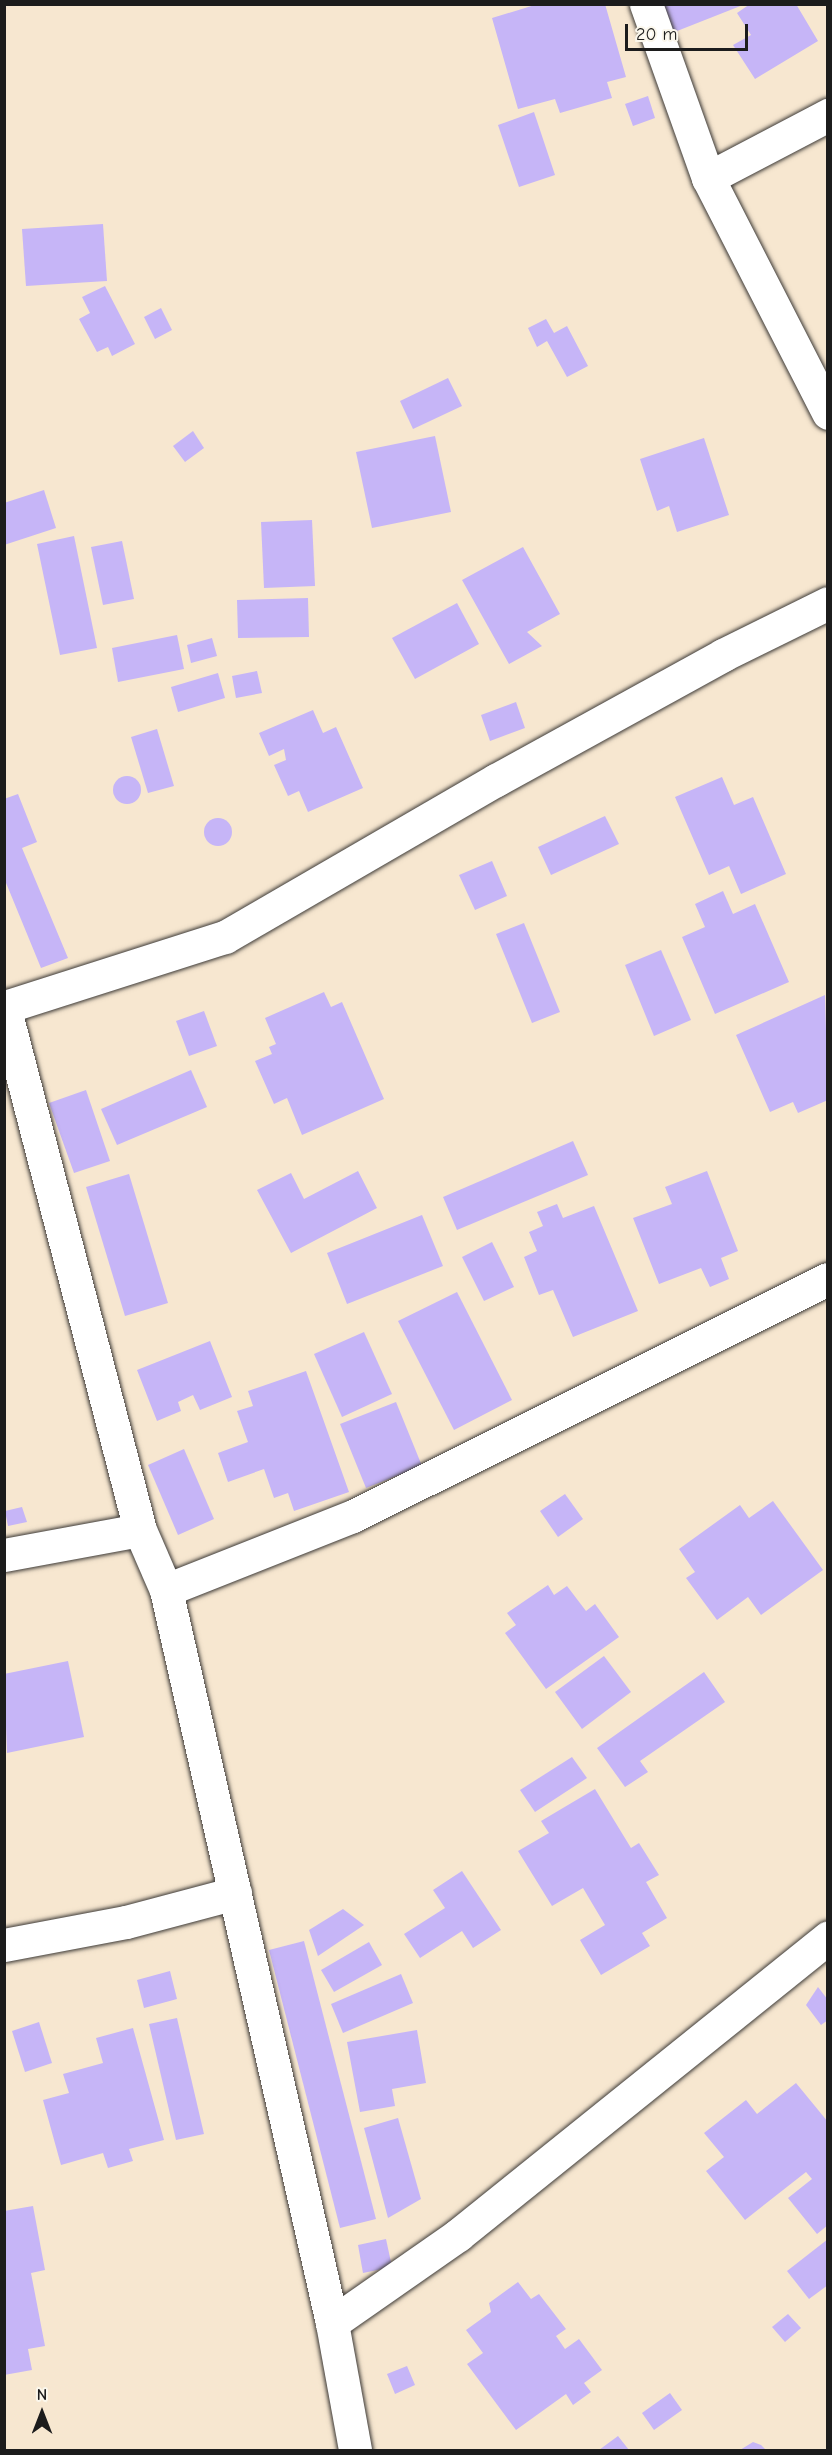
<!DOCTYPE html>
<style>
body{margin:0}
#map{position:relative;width:832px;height:2455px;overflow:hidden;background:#f7e7d0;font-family:"Comic Neue",sans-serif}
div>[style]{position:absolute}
.building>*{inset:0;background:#c6b5f7}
.round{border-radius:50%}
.roads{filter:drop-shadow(0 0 2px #3d3a37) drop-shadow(0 0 2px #3d3a37)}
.minor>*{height:33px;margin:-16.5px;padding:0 16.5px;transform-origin:16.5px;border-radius:16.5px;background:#fff}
.tertiary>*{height:33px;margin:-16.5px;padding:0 16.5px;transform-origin:16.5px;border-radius:16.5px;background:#fff}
span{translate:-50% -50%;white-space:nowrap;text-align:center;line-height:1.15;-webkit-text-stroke:6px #fbf7ec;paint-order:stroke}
.frame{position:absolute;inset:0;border:6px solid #1c1c1c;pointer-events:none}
.north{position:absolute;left:12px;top:2383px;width:60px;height:60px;-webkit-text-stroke:4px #fbf7ec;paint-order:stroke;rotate:0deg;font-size:16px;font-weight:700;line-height:24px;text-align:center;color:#1c1c1c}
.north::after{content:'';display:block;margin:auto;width:21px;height:27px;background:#1c1c1c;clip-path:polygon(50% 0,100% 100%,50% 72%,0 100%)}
.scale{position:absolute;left:625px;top:24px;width:123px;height:27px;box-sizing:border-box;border:3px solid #1c1c1c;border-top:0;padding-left:8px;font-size:18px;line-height:21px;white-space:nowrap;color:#1c1c1c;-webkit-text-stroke:4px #fbf7ec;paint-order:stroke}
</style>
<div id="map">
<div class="building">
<div style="clip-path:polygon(538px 4px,605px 4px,626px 77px,607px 82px,612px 98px,560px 113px,555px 99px,518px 109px,492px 18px)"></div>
<div style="clip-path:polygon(660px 4px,743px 4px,743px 5px,672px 33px)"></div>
<div style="clip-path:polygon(750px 4px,796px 4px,818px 41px,755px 79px,733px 45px,751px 35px,737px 13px)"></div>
<div style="clip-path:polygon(648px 96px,655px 118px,633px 126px,625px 104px)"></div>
<div style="clip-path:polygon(534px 112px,555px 175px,519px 187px,498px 125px)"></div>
<div style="clip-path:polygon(103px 224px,107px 281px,26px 286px,22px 229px)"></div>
<div style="clip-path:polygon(105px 286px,135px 344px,112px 356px,108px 347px,97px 352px,79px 319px,90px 313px,82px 297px)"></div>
<div style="clip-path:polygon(161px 308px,172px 330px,155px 339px,144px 317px)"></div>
<div style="clip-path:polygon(546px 319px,554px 333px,567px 326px,588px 366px,567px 377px,547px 341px,537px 347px,528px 328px)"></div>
<div style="clip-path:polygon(448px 378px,462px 406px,413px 429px,400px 401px)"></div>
<div style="clip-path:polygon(193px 431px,204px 448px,185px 462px,173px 446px)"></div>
<div style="clip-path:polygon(435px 436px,451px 512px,372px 528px,356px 452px)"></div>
<div style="clip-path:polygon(704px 438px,729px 515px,677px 532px,669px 506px,657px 511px,640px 459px)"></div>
<div style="clip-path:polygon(44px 490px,56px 528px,4px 545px,4px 503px)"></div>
<div style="clip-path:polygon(312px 520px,315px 586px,264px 588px,261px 522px)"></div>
<div style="clip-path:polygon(74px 536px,97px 648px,60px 655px,37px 544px)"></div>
<div style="clip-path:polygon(122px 541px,134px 599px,103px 605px,91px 547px)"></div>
<div style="clip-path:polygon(523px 547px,560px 614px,527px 632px,542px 646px,509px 664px,462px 580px)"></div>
<div style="clip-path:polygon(308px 598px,309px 637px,238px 638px,237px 600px)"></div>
<div style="clip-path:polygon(457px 603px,479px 644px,415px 679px,392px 638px)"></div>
<div style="clip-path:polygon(177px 635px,184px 669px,118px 682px,112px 648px)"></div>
<div style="clip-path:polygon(212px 638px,217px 656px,191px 663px,187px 645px)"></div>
<div style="clip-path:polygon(257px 671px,262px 693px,236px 698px,232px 676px)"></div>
<div style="clip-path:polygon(218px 673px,225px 698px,178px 712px,171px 687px)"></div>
<div style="clip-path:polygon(516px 702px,525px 728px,490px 741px,481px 715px)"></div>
<div style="clip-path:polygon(313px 710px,323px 733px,336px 727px,363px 788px,308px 812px,299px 791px,288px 796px,274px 765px,286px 760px,284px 749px,269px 756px,259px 733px)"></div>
<div style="clip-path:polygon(157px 729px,174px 786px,148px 793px,131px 737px)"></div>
<div class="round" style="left:113px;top:776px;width:28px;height:28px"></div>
<div style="clip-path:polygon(722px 777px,734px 805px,753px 797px,786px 874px,741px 894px,729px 866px,709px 875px,675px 797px)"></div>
<div style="clip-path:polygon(18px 794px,37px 842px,22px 848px,68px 958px,41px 968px,4px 878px,4px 799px)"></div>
<div style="clip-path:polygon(605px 816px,619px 844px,551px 875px,538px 847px)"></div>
<div class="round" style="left:204px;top:818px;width:28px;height:28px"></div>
<div style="clip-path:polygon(492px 861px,507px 896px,475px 910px,459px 875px)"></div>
<div style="clip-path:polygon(723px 891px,733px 914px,755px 904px,789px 982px,715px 1014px,682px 937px,705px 927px,695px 904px)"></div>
<div style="clip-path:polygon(524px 923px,560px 1012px,532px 1023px,496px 934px)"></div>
<div style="clip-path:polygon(661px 950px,691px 1020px,654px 1036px,625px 965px)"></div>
<div style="clip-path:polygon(324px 992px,331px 1007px,342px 1002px,384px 1099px,302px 1135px,287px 1098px,274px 1104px,255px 1061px,272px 1054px,269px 1047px,276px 1044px,265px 1018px)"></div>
<div style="clip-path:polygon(825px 995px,828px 1100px,798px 1113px,793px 1102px,770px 1112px,736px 1035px)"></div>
<div style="clip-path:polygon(204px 1011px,217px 1046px,189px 1056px,176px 1021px)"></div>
<div style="clip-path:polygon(191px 1070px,207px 1107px,117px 1145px,101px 1109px)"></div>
<div style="clip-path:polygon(86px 1090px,110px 1161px,74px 1173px,49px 1103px)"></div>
<div style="clip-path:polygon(573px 1141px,588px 1175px,457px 1230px,443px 1197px)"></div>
<div style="clip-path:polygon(358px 1171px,377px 1208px,291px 1253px,257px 1190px,291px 1173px,304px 1199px)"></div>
<div style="clip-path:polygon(707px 1171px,738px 1251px,721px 1258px,729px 1279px,710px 1287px,701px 1268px,659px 1284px,633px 1218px,672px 1204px,665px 1187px)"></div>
<div style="clip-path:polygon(129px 1174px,168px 1303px,125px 1316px,86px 1187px)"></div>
<div style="clip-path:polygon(557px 1204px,563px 1218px,594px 1206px,638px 1311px,573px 1337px,553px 1290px,539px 1295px,524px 1257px,537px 1251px,529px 1232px,543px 1226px,537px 1212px)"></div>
<div style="clip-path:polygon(422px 1215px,443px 1266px,347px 1304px,327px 1253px)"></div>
<div style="clip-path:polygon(492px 1242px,514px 1287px,484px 1301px,462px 1257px)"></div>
<div style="clip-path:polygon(457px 1292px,512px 1400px,454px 1430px,398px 1321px)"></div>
<div style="clip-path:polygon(364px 1332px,392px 1394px,342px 1417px,314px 1354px)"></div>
<div style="clip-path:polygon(210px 1341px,232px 1397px,200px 1410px,193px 1395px,178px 1402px,181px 1411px,157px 1421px,137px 1370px)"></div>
<div style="clip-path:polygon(306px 1371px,349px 1492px,294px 1511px,288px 1493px,274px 1498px,264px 1469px,228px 1482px,218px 1453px,248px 1442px,237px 1411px,253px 1406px,248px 1391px)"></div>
<div style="clip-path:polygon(396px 1402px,422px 1466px,366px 1488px,340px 1424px)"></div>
<div style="clip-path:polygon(184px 1449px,214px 1519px,178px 1535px,148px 1465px)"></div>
<div style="clip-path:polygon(565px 1494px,583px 1519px,558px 1537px,540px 1511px)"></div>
<div style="clip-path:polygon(773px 1501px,823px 1570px,761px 1615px,748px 1597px,717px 1620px,686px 1578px,695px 1572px,679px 1549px,740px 1505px,749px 1518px)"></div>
<div style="clip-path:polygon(22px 1507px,27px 1522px,8px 1526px,5px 1511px)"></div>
<div style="clip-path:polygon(548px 1585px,554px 1595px,567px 1586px,586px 1611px,595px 1604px,619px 1637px,546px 1689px,505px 1633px,516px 1625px,507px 1613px)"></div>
<div style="clip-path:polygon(604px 1656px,631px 1692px,582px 1729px,555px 1692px)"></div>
<div style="clip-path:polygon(68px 1661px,84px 1737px,7px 1753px,4px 1674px)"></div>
<div style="clip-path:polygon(704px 1672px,725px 1702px,640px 1761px,648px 1772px,625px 1787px,597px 1748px)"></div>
<div style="clip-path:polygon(572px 1757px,587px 1778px,535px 1812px,520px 1790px)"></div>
<div style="clip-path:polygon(595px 1789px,631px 1848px,639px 1843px,659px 1875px,646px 1882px,667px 1918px,642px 1933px,650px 1946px,601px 1975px,580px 1940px,605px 1925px,583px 1888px,552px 1906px,518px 1851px,549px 1833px,541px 1821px)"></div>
<div style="clip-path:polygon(462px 1871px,501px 1930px,473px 1948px,462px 1931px,420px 1958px,404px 1934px,445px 1908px,433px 1890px)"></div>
<div style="clip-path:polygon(343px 1909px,364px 1925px,318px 1956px,309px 1930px)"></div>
<div style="clip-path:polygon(304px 1941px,376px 2219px,340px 2228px,269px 1950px)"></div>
<div style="clip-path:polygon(369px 1942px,382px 1965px,334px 1992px,321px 1970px)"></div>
<div style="clip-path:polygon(170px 1971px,177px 1999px,144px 2008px,137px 1980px)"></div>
<div style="clip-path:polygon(401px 1974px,413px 2003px,343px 2033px,331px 2004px)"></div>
<div style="clip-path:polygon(818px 1987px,828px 2000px,828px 2020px,821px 2025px,806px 2005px)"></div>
<div style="clip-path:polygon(177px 2018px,204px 2134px,176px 2140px,149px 2024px)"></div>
<div style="clip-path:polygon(39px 2022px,52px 2063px,25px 2072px,12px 2031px)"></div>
<div style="clip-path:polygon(133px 2028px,164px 2140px,129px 2149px,133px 2161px,108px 2168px,103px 2153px,61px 2165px,43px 2100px,69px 2093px,63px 2074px,103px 2063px,96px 2038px)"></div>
<div style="clip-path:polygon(417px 2030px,426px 2083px,392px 2089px,395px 2106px,360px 2112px,347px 2042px)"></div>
<div style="clip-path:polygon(796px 2083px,828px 2122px,828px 2225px,817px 2234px,788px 2198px,812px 2179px,806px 2172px,745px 2220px,706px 2171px,724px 2157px,704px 2133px,746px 2100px,757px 2114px)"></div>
<div style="clip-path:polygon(398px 2118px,421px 2199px,388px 2218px,364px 2128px)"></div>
<div style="clip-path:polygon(33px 2206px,45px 2270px,31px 2273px,45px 2346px,28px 2349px,32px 2370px,4px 2375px,4px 2211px)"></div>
<div style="clip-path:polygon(386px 2239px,392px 2267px,363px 2273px,358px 2245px)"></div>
<div style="clip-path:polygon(828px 2239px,828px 2285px,809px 2299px,787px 2271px)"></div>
<div style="clip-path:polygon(518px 2282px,531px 2299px,539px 2294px,566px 2329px,556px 2336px,565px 2349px,579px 2339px,602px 2370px,584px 2383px,591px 2392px,573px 2405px,566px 2394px,516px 2430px,467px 2364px,483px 2353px,466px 2330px,491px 2312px,489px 2303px)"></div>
<div style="clip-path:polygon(788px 2314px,801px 2328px,785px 2342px,772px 2327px)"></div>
<div style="clip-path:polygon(407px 2366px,415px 2385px,395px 2394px,387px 2374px)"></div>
<div style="clip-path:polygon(670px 2393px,682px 2410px,654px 2430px,642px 2413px)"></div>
<div style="clip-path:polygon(618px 2436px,629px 2450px,599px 2450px)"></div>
<div style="clip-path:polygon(753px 2442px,761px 2445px,766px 2450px,740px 2450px)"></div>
</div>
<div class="roads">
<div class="minor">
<div style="left:646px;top:4px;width:185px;rotate:70.4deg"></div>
<div style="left:708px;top:178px;width:264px;rotate:62.9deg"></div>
<div style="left:708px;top:178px;width:136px;rotate:-27.7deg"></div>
<div style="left:5px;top:1007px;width:231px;rotate:-17.7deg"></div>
<div style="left:225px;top:937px;width:313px;rotate:-30.1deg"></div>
<div style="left:496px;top:780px;width:259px;rotate:-28.8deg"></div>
<div style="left:723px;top:655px;width:117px;rotate:-26.3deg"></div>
<div style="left:4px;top:1555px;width:138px;rotate:-10.4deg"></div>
<div style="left:166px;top:1590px;width:201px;rotate:-21.6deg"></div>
<div style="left:353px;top:1516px;width:531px;rotate:-26.52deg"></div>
<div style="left:4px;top:1945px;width:124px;rotate:-10.7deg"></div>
<div style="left:126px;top:1922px;width:113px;rotate:-14.9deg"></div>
<div style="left:332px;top:2323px;width:154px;rotate:-34.9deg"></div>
<div style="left:458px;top:2235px;width:475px;rotate:-38.8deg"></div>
</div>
<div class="tertiary">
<div style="left:4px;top:1006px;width:541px;rotate:75.45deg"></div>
<div style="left:140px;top:1530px;width:65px;rotate:66.6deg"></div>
<div style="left:166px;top:1590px;width:752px;rotate:77.24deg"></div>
<div style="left:332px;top:2323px;width:129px;rotate:79.7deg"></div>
</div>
</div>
<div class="frame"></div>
<div class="north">N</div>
<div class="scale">20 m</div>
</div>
